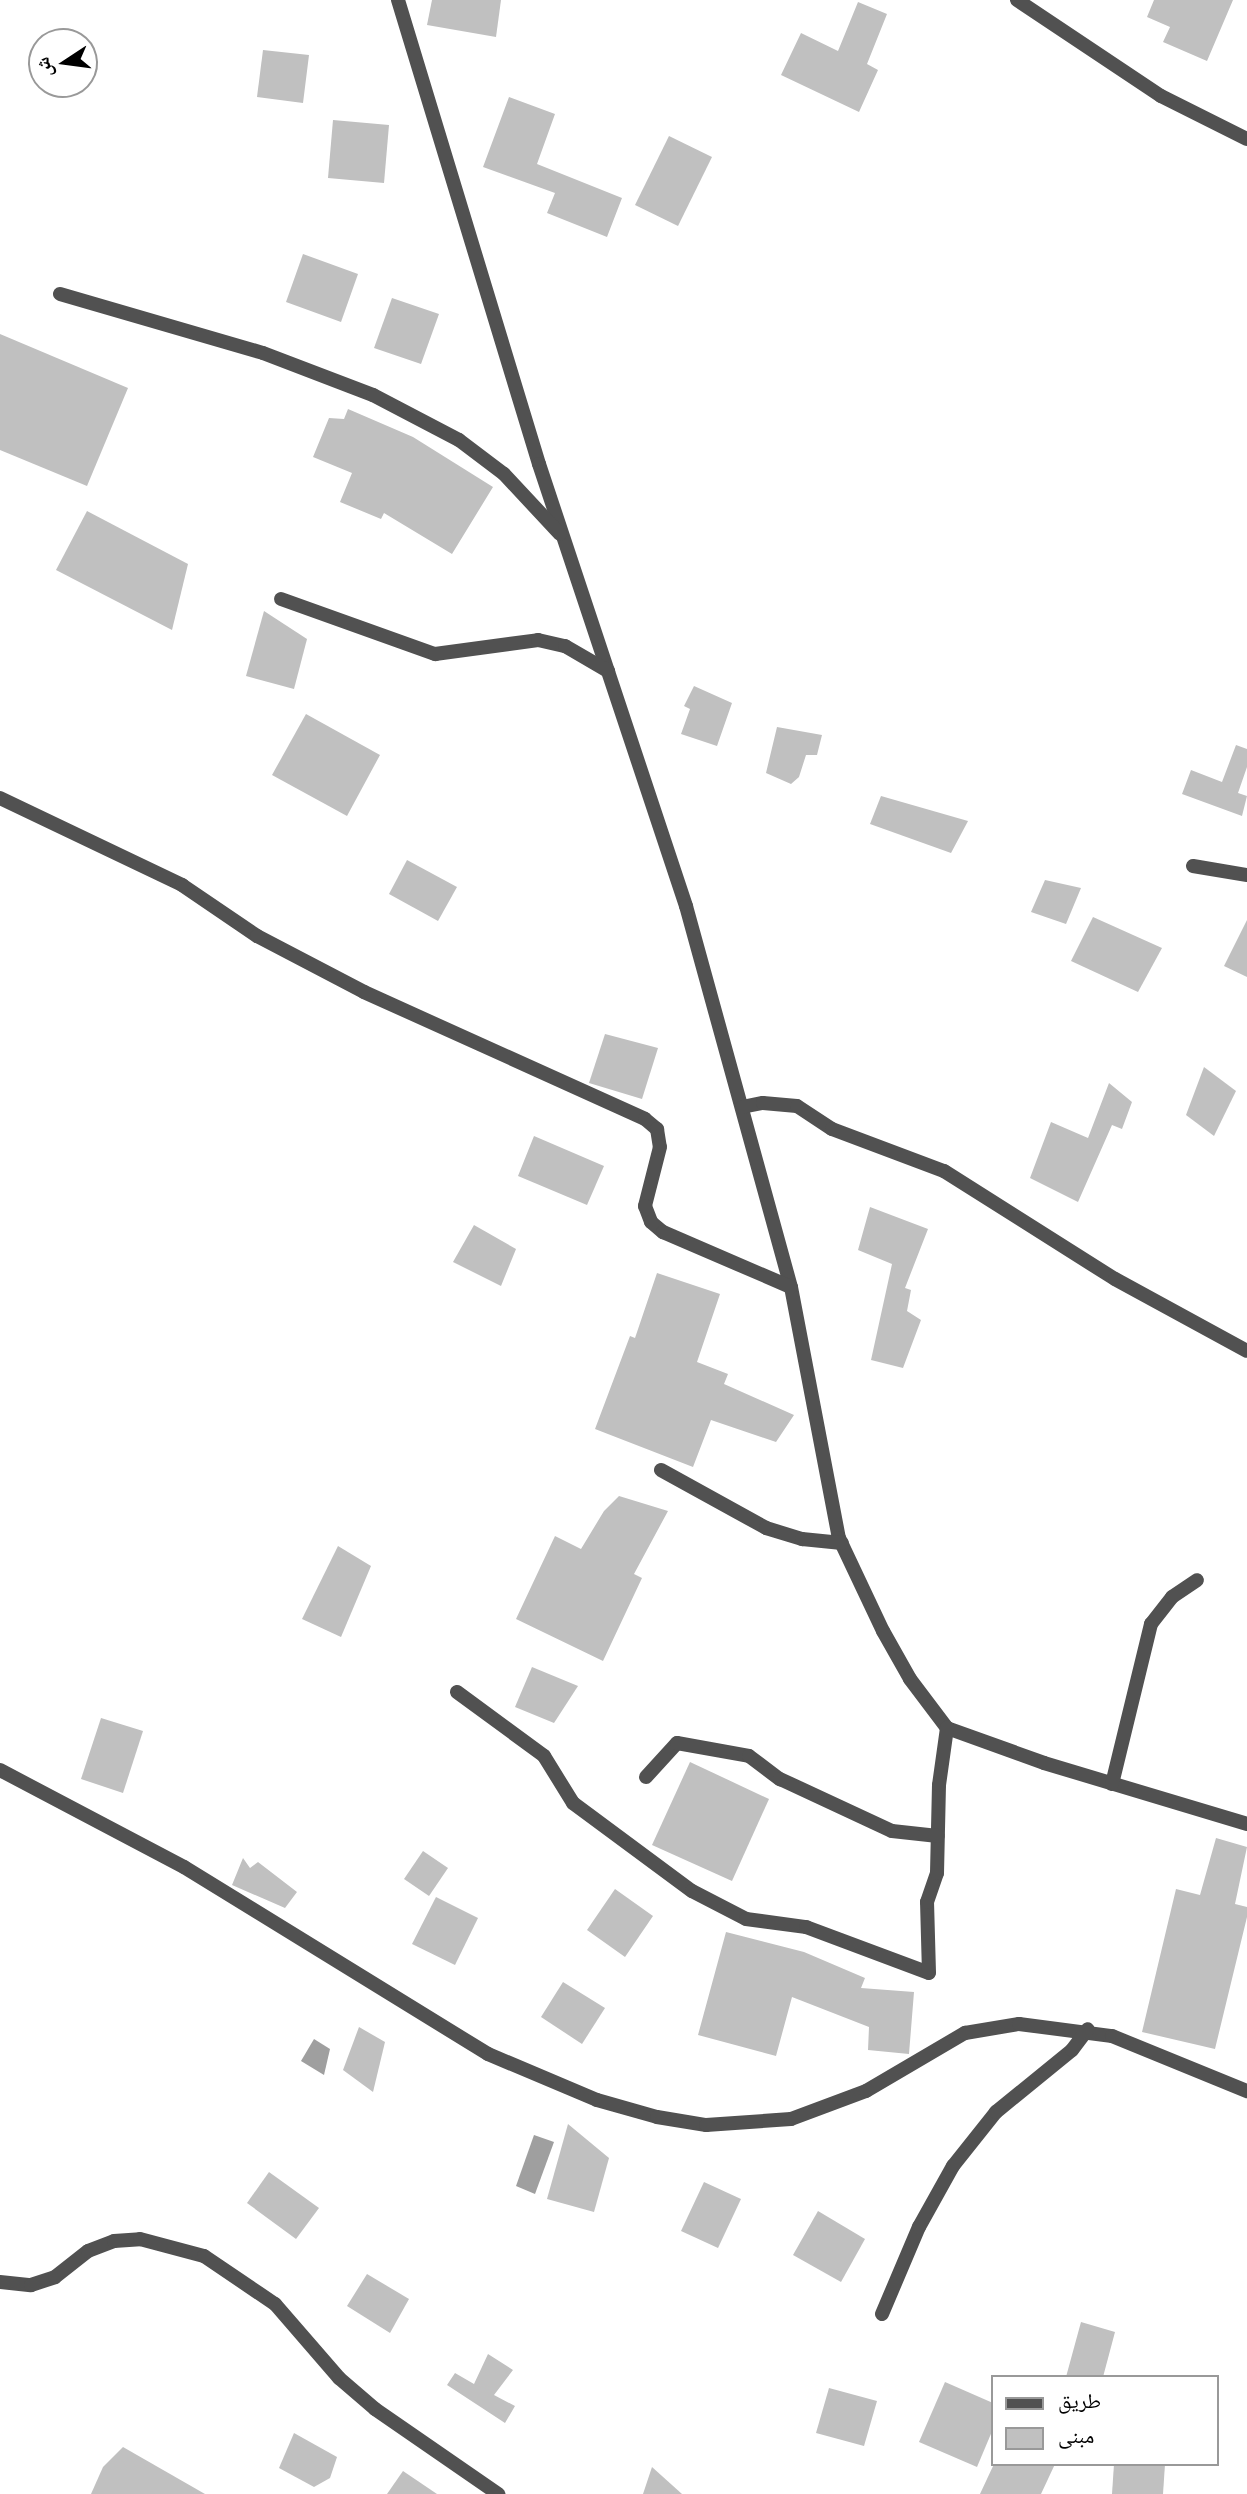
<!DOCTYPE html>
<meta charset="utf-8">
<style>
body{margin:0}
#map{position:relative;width:1247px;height:2494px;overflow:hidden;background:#fff;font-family:Cabin,"Noto Naskh Arabic",sans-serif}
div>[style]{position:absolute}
.water>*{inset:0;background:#9f9f9f}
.building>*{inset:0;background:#c0c0c0}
.street>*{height:14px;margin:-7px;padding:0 7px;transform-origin:7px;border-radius:7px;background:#515151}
span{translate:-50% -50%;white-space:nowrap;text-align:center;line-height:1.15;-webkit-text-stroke:7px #fff;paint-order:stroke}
.legend{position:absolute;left:991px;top:2375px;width:228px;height:91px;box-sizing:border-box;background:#fff;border:2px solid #999;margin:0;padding:9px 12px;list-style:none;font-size:21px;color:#000}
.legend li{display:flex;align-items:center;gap:14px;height:35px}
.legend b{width:35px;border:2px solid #999}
.north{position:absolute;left:28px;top:28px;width:70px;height:70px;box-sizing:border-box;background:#fff;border:2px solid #999;border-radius:50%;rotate:257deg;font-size:19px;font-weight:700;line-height:28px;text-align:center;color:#000}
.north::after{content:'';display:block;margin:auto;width:24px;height:32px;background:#000;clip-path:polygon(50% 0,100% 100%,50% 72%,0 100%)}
</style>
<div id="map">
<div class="water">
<div style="clip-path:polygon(314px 2039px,330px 2049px,324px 2075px,301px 2061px)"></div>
<div style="clip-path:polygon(534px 2135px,554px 2142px,535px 2194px,516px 2186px)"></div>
</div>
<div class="building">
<div style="clip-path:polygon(432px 0,501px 0,496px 37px,427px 25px)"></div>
<div style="clip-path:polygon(1154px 0,1233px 0,1207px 61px,1163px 42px,1170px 27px,1147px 17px)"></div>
<div style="clip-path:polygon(858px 2px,887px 14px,867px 64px,878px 70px,859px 112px,781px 75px,801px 33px,838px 51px)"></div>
<div style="clip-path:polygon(263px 50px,309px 55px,303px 103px,257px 97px)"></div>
<div style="clip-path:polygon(509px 97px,555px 114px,537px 164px,622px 198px,607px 237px,547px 213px,555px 193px,483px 167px)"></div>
<div style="clip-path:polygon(333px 120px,389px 125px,384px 183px,328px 178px)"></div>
<div style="clip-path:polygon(669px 136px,712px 157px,678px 226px,635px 205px)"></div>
<div style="clip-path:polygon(303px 254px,358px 274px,341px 322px,286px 302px)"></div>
<div style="clip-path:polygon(392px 298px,439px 314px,421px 364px,374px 348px)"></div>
<div style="clip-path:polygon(0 334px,128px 388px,87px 486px,0 450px)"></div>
<div style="clip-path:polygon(348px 409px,413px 437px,493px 487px,452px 554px,384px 513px,381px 519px,340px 502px,352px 473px,313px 457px,329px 418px,344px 419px)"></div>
<div style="clip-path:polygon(87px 511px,188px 564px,172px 630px,56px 570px)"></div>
<div style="clip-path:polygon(264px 611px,307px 639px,294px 689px,246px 676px)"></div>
<div style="clip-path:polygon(694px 686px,732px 703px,717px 746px,681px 734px,690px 709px,684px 706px)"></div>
<div style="clip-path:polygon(306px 714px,380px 755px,347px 816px,272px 775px)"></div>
<div style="clip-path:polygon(777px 727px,822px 735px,817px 755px,806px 755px,799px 777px,791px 784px,766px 773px)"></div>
<div style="clip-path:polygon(1236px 745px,1247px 749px,1247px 767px,1238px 793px,1247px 796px,1242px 816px,1182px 794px,1191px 770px,1222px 782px)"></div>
<div style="clip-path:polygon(881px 796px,968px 821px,951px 853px,870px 824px)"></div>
<div style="clip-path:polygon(407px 860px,457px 887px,438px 921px,389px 894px)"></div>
<div style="clip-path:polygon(1045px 880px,1081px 888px,1066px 924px,1031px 912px)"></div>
<div style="clip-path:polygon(1093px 917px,1162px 948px,1138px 992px,1071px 961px)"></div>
<div style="clip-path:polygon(1247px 920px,1247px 977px,1224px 966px)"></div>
<div style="clip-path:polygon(605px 1034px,658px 1048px,642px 1099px,589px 1083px)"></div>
<div style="clip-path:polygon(1204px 1067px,1236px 1091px,1214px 1136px,1186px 1115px)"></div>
<div style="clip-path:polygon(1109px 1083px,1132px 1102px,1122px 1129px,1112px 1125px,1078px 1202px,1030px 1178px,1051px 1122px,1088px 1138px)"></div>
<div style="clip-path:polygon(534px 1136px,604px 1166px,587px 1205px,518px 1176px)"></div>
<div style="clip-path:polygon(870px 1207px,928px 1229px,905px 1288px,911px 1290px,907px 1311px,921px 1320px,903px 1368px,871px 1360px,892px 1264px,858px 1250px)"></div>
<div style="clip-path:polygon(474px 1225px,516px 1249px,501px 1286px,453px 1262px)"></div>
<div style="clip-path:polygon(657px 1273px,720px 1294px,697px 1362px,728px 1374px,724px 1384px,794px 1415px,776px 1442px,711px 1420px,693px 1467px,595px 1429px,630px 1336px,635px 1338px)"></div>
<div style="clip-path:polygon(619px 1496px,668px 1511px,634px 1574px,642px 1578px,603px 1661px,516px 1619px,555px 1536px,581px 1549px,604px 1511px)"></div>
<div style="clip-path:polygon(338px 1546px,371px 1566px,341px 1637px,302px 1619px)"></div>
<div style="clip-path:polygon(532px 1667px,578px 1686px,554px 1723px,515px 1707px)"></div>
<div style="clip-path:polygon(101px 1718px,143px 1731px,123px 1793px,81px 1779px)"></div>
<div style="clip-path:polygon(690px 1762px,769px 1799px,732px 1881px,652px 1845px)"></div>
<div style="clip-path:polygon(1216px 1838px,1247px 1847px,1235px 1904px,1247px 1907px,1247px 1917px,1215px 2049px,1142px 2032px,1176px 1889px,1200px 1895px)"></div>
<div style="clip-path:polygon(423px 1851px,448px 1868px,429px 1896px,404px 1879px)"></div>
<div style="clip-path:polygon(243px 1858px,250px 1868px,258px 1862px,297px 1892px,285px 1908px,232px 1885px)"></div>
<div style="clip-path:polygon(615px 1889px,653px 1916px,625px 1957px,587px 1930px)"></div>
<div style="clip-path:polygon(436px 1897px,478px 1918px,455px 1965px,412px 1944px)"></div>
<div style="clip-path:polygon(726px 1932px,804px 1952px,865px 1978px,861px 1988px,914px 1992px,909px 2054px,868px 2050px,869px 2027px,792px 1997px,776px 2056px,698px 2035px)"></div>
<div style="clip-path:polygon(563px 1982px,605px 2008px,582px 2044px,541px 2017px)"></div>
<div style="clip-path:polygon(359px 2027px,385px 2042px,373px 2092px,343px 2070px)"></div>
<div style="clip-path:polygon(568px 2124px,609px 2158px,594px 2212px,547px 2199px)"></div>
<div style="clip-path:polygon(269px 2172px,319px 2208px,296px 2239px,247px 2203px)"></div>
<div style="clip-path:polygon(704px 2182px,741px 2199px,718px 2248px,681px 2231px)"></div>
<div style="clip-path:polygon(818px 2211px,865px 2239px,841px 2282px,793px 2255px)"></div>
<div style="clip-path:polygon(367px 2274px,409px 2299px,390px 2333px,347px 2306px)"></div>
<div style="clip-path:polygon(1081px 2322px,1115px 2332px,1103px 2377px,1066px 2377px)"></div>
<div style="clip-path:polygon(488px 2354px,513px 2370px,494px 2395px,515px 2406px,505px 2423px,447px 2385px,455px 2373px,474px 2384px)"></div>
<div style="clip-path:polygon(945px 2382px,993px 2403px,993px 2429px,977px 2467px,919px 2442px)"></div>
<div style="clip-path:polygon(829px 2388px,877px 2401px,864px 2446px,816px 2433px)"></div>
<div style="clip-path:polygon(294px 2433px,337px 2457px,330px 2478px,314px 2487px,279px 2468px)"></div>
<div style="clip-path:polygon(123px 2447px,205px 2494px,91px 2494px,103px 2467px)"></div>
<div style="clip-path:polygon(994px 2464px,1055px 2464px,1041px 2494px,980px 2494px)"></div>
<div style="clip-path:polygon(1114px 2464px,1165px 2464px,1163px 2494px,1112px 2494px)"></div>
<div style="clip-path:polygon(652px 2467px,682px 2494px,643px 2494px)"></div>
<div style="clip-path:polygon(403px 2471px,437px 2494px,387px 2494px)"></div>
</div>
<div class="street">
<div style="left:398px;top:0;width:485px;rotate:73.1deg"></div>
<div style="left:539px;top:464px;width:466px;rotate:71.6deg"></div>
<div style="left:686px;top:906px;width:395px;rotate:74.6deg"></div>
<div style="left:791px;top:1287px;width:256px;rotate:79.2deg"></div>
<div style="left:839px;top:1538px;width:103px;rotate:64.7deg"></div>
<div style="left:883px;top:1631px;width:55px;rotate:60.6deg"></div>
<div style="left:910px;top:1679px;width:61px;rotate:52.9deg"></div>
<div style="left:947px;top:1728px;width:103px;rotate:19.8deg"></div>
<div style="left:1044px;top:1763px;width:212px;rotate:16.7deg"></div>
<div style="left:1017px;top:0;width:173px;rotate:33.7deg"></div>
<div style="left:1161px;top:96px;width:96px;rotate:26.6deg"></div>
<div style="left:60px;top:294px;width:211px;rotate:16.2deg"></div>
<div style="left:263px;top:353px;width:118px;rotate:20.9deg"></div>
<div style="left:373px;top:395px;width:97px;rotate:27.6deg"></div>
<div style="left:459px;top:440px;width:56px;rotate:37.1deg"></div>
<div style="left:504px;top:474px;width:82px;rotate:47deg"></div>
<div style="left:281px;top:599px;width:164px;rotate:19.7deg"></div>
<div style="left:435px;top:654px;width:104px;rotate:-7.7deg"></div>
<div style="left:538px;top:640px;width:28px;rotate:13deg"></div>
<div style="left:565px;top:646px;width:50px;rotate:30.2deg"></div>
<div style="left:0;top:798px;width:202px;rotate:25.5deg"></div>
<div style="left:182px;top:885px;width:91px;rotate:34.2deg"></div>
<div style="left:257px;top:936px;width:121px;rotate:27.6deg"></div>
<div style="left:364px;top:992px;width:308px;rotate:24.3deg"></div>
<div style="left:645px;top:1119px;width:16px;rotate:40deg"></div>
<div style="left:657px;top:1129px;width:18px;rotate:81deg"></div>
<div style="left:660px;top:1147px;width:61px;rotate:104.3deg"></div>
<div style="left:645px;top:1206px;width:17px;rotate:69deg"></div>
<div style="left:651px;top:1222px;width:16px;rotate:40deg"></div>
<div style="left:663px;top:1232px;width:139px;rotate:23.3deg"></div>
<div style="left:1193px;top:866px;width:55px;rotate:9.5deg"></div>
<div style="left:742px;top:1107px;width:21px;rotate:-11deg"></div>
<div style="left:763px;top:1103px;width:34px;rotate:5deg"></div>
<div style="left:797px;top:1106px;width:42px;rotate:33.3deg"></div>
<div style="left:832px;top:1129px;width:120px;rotate:20.6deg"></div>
<div style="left:944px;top:1171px;width:202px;rotate:32.3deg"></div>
<div style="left:1115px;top:1279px;width:150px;rotate:28.6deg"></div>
<div style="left:661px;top:1470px;width:120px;rotate:28.9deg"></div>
<div style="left:766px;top:1528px;width:38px;rotate:17deg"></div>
<div style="left:802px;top:1539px;width:40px;rotate:5.7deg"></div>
<div style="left:457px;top:1692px;width:108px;rotate:36.3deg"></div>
<div style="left:544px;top:1756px;width:55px;rotate:58.3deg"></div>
<div style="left:573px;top:1803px;width:148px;rotate:36.5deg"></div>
<div style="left:692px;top:1891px;width:61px;rotate:27.4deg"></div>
<div style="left:746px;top:1919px;width:61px;rotate:7.6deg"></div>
<div style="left:806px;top:1927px;width:131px;rotate:20.5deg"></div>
<div style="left:929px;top:1973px;width:71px;rotate:-91.6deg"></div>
<div style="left:927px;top:1902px;width:31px;rotate:-71deg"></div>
<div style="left:937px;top:1873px;width:88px;rotate:-88.7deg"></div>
<div style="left:939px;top:1785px;width:58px;rotate:-82deg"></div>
<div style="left:0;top:1770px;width:208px;rotate:27.8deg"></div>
<div style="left:184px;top:1867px;width:357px;rotate:31.6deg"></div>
<div style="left:488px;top:2054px;width:118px;rotate:22.9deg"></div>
<div style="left:597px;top:2100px;width:62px;rotate:15.8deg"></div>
<div style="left:657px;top:2117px;width:50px;rotate:9.3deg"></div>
<div style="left:706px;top:2125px;width:85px;rotate:-4deg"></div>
<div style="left:791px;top:2119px;width:80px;rotate:-20.5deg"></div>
<div style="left:866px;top:2091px;width:115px;rotate:-30.4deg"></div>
<div style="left:965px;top:2033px;width:55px;rotate:-9.5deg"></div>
<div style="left:1019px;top:2024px;width:94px;rotate:7.4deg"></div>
<div style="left:1112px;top:2036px;width:146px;rotate:22.2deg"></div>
<div style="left:646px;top:1777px;width:46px;rotate:-47.6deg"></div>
<div style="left:677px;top:1743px;width:73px;rotate:10.2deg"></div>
<div style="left:749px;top:1756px;width:39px;rotate:37deg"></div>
<div style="left:780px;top:1779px;width:123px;rotate:24.9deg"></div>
<div style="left:892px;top:1831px;width:46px;rotate:6.2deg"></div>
<div style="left:1112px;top:1784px;width:165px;rotate:-76.3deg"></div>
<div style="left:1151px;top:1624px;width:34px;rotate:-52deg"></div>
<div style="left:1172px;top:1597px;width:30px;rotate:-34deg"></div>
<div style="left:0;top:2282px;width:31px;rotate:6deg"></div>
<div style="left:31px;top:2285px;width:25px;rotate:-18deg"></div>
<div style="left:55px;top:2277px;width:42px;rotate:-38.2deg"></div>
<div style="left:88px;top:2251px;width:28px;rotate:-21deg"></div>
<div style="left:114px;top:2241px;width:26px;rotate:-4deg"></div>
<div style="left:140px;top:2239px;width:66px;rotate:14.9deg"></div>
<div style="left:204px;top:2256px;width:86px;rotate:34.1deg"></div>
<div style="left:275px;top:2304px;width:98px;rotate:49.1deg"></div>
<div style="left:339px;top:2378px;width:48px;rotate:40.7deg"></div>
<div style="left:375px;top:2409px;width:150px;rotate:34.6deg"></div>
<div style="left:882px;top:2314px;width:95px;rotate:-67deg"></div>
<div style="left:919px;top:2227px;width:70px;rotate:-60.9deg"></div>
<div style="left:953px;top:2166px;width:69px;rotate:-51.5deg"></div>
<div style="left:996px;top:2112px;width:98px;rotate:-39.2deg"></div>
<div style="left:1072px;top:2050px;width:26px;rotate:-53deg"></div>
</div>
<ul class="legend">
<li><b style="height:9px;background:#515151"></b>طريق</li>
<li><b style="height:19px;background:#c0c0c0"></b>مبنى</li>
</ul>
<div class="north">ش</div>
</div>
